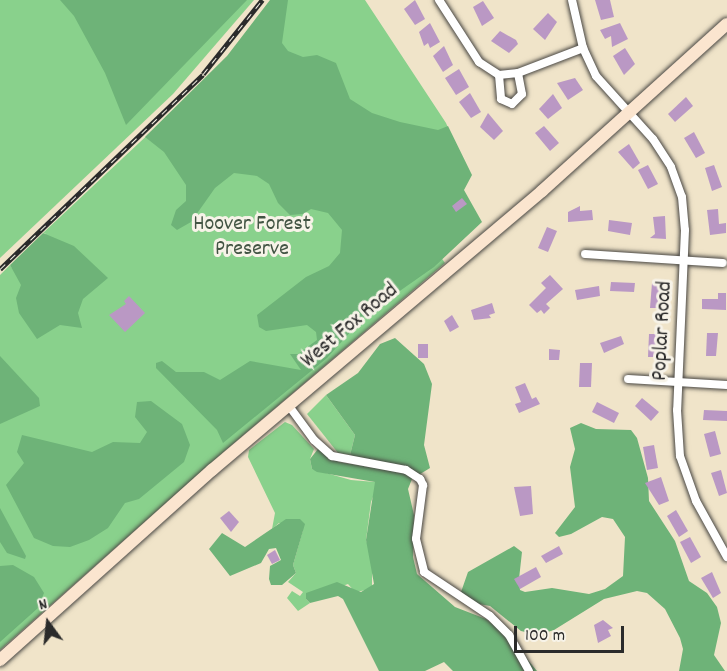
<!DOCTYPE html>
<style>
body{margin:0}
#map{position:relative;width:727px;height:671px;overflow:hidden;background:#f0e4c9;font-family:Dekko,sans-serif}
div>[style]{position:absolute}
.green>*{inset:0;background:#89d18c}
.forest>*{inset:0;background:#6eb378}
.building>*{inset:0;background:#ba98c4}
.roads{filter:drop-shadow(0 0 2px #494743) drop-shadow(0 0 2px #494743)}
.street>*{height:8px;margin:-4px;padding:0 4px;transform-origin:4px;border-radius:4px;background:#fff}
.secondary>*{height:12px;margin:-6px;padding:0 6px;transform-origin:6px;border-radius:6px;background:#fbe5cf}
.rail>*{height:4.5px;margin-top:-2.25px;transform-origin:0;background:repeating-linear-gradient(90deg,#f7f3e8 0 7px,#2b2b2b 0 14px);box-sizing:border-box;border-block:2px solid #2b2b2b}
span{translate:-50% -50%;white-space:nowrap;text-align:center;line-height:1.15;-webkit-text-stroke:6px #f7f3e8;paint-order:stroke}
.park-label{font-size:22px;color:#425443}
.street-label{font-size:22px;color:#2b2b2b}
.north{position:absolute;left:18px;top:593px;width:60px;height:60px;-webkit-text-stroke:4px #f7f3e8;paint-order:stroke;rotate:345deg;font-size:16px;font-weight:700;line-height:24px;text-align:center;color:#2b2b2b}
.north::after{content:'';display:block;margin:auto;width:21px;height:27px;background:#2b2b2b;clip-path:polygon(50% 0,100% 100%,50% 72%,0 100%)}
.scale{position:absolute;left:514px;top:626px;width:110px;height:27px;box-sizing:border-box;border:3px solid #2b2b2b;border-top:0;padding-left:8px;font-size:18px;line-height:21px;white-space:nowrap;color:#2b2b2b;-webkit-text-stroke:4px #f7f3e8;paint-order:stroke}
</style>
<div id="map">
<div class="green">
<div style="clip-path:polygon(0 0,254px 0,173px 94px,0 258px)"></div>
<div style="clip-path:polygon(275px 0,365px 0,446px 123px,452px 137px,393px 188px,445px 263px,220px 455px,0 650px,0 275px,10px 265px,12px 268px,46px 234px,43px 233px,236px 52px)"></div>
<div style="clip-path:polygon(326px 395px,355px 435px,350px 455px,338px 453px,307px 414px)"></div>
<div style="clip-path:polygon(285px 422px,292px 425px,314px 449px,310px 459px,312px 469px,351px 480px,375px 482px,377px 487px,371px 502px,366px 540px,372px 557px,372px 589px,355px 592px,348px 584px,306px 599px,310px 603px,298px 611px,287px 598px,292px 591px,300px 596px,303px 592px,288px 582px,296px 573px,293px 565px,303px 530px,279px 523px,272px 529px,275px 513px,248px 457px,249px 450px)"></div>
</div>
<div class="forest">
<div style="clip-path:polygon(60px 0,247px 0,126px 125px,105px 73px,74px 16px)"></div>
<div style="clip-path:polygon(270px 0,288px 0,282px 43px,288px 51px,303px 57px,317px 55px,336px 63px,350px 99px,372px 113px,400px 122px,438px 130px,448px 126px,472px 175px,464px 190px,482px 222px,434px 267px,394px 295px,379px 300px,327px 358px,223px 443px,217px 430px,156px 368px,156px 363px,162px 361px,176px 372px,204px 372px,220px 380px,250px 361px,301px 370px,290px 354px,298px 354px,317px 340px,316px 332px,307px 325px,266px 331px,259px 327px,257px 315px,306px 277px,329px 266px,340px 253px,342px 230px,328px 213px,311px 209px,303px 214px,290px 215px,278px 203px,269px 184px,257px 176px,234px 173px,215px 188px,191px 222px,177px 230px,171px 225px,176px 210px,186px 201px,186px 185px,164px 152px,145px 137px,227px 56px)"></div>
<div style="clip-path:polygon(43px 233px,74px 246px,108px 278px,83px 299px,78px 313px,82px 328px,60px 325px,37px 339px,19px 313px,16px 298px,21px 285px,10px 265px)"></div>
<div style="clip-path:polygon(395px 338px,424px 364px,432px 384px,424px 445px,430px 468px,412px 479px,408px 489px,414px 515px,413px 557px,417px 574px,455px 607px,486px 619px,508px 636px,537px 671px,453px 671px,444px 662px,425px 671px,379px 671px,343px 599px,338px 596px,310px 603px,306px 599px,306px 593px,337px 582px,361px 592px,374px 584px,366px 540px,375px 482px,317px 472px,312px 469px,310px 459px,318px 449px,339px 462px,381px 469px,350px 455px,355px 435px,326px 395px,358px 373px,380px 344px)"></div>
<div style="clip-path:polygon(0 356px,39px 398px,40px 406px,0 424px)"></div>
<div style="clip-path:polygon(151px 401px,182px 424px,190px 445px,184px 462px,139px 499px,125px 503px,108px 528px,89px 540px,70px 547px,53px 546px,34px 538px,6px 485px,24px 463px,17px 452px,22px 435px,92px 452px,113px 442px,140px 443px,147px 432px,135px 417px,137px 402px)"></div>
<div style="clip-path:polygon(581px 423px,596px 429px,631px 430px,637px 438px,648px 478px,649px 501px,675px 541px,689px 581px,707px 593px,717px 607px,721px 623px,714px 655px,725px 671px,679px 671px,683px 649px,680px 638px,665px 609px,647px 593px,637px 591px,604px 599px,554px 630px,538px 635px,521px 631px,490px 606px,473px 603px,461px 592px,468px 572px,514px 546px,522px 552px,519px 579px,520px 590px,525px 592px,552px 588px,589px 594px,605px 589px,623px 576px,625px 537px,613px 519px,602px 517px,571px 534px,559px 537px,555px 533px,575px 507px,570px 467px,575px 449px,570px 428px)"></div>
<div style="clip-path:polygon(0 508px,26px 556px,25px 559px,7px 553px,0 542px)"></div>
<div style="clip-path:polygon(286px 519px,300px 519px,305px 524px,293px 565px,296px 573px,282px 585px,271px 585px,269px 579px,270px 566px,281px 560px,276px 548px,269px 549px,261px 563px,230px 576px,209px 549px,222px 533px,245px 547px)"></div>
<div style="clip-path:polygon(13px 565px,34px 577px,44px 593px,38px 608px,0 642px,0 566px)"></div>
</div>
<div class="building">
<div style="clip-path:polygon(415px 0,425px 19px,415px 25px,404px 9px)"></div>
<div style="clip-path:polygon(595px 0,610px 0,614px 17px,601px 20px)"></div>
<div style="clip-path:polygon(483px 1px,494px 18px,482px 26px,473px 7px)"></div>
<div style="clip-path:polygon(548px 13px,557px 22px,545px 40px,533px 29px)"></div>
<div style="clip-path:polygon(430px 23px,440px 42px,430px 48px,428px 43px,424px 46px,419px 32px)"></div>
<div style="clip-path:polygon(620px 23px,628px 39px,612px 47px,611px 36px,605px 39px,600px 30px)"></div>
<div style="clip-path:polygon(500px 31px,516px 40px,518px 44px,509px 53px,491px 41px)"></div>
<div style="clip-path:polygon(444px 46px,453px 65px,443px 72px,433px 56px)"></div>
<div style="clip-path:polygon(625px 48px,635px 64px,624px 75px,613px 56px)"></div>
<div style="clip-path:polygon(459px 69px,469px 87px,456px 95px,445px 78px)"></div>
<div style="clip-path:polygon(575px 78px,583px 90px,568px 100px,557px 83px)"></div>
<div style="clip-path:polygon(470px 93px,481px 112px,471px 118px,459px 102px)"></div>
<div style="clip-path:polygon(553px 94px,562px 108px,548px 119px,539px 109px)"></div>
<div style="clip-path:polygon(686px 97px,693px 106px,675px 122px,668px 114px)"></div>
<div style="clip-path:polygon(488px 113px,503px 131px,494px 140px,480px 127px)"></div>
<div style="clip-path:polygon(544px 126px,559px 143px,550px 151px,535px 133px)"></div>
<div style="clip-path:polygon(694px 132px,705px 153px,696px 158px,684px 138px)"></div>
<div style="clip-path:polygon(629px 144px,640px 163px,633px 169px,618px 152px)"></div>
<div style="clip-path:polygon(648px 165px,658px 184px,648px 189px,638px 170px)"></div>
<div style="clip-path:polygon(714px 165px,722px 187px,712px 191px,705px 168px)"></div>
<div style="clip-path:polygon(462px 198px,467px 204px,456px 212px,452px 206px)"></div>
<div style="clip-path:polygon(580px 206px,580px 211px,592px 210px,593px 220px,568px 222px,568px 212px)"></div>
<div style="clip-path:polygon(718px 209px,719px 224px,726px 223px,726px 233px,710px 235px,707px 210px)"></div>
<div style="clip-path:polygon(665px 216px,666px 239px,650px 238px,655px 234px,653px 217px)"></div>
<div style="clip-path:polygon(609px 220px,632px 223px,630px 235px,608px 231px)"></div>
<div style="clip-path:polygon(547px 227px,557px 231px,548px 252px,538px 248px)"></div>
<div style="clip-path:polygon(550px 275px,563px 289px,546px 304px,550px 308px,544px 314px,541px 310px,537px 313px,529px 305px,546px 288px,541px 283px)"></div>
<div style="clip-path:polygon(611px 282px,635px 283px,634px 292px,610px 291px)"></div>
<div style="clip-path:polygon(652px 283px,663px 284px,661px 308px,650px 308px)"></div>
<div style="clip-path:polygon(599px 286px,600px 296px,577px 300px,575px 290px)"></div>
<div style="clip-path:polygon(718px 293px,726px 293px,726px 310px,702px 309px,702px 299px,718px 299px)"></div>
<div style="clip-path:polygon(129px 296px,145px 313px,125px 332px,109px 315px,126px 304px,124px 301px)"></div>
<div style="clip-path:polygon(492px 303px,495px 313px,489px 315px,491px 318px,474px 320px,471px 310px)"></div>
<div style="clip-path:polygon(452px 315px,459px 327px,450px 332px,444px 321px)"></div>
<div style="clip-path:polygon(707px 333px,718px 333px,716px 356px,706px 356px)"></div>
<div style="clip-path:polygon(649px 334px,660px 334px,658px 357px,648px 357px)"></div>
<div style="clip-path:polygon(621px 336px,624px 344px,604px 353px,600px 343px)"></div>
<div style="clip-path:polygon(418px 344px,428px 344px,428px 358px,418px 358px)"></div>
<div style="clip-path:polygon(549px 349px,560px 350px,559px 360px,549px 360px)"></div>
<div style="clip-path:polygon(580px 363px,592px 363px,591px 387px,579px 387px)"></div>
<div style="clip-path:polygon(525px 383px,532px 399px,536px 397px,540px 404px,519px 413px,515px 404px,521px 402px,515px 387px)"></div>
<div style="clip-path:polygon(642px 398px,659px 412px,651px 421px,635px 406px)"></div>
<div style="clip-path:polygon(597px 402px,619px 413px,614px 423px,592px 412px)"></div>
<div style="clip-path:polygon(704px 410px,727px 411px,727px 421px,703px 420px)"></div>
<div style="clip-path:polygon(715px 431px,721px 454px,710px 457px,704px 434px)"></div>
<div style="clip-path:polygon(654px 445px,658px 468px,647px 470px,643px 447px)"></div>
<div style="clip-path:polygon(721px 470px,727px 493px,719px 496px,711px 473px)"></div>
<div style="clip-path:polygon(661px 477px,669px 501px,659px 505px,645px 483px)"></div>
<div style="clip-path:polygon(531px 486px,533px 514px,520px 516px,514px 487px)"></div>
<div style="clip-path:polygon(676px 510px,688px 531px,679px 537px,667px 516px)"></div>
<div style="clip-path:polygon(229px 511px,239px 522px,231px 532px,220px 518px)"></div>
<div style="clip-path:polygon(690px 537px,701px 557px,691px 563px,680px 542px)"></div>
<div style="clip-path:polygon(559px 546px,563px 554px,546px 563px,541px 556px)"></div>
<div style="clip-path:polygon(275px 550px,280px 560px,272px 564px,267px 555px)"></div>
<div style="clip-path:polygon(536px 567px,541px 577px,520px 589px,514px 579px)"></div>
<div style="clip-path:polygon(712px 572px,721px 593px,713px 598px,701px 578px)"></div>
<div style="clip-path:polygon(603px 620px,613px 628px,608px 630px,611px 636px,598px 643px,594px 625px)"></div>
</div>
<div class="roads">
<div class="street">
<div style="left:439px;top:0;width:74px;rotate:57.2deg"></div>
<div style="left:479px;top:62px;width:24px;rotate:33deg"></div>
<div style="left:499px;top:75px;width:19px;rotate:-6deg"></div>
<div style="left:518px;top:73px;width:70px;rotate:-21deg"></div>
<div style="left:572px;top:0;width:49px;rotate:77.1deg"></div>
<div style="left:583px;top:48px;width:31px;rotate:65deg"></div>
<div style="left:596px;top:76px;width:85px;rotate:47.9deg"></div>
<div style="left:653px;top:139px;width:33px;rotate:57deg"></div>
<div style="left:671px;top:167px;width:32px;rotate:70deg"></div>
<div style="left:682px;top:197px;width:33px;rotate:85deg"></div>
<div style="left:685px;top:230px;width:180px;rotate:92.5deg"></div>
<div style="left:677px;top:410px;width:46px;rotate:86.3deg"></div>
<div style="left:680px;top:456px;width:48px;rotate:70.4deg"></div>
<div style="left:696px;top:501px;width:64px;rotate:61deg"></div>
<div style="left:499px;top:75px;width:24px;rotate:85deg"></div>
<div style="left:501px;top:99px;width:12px;rotate:24deg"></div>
<div style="left:512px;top:104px;width:14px;rotate:-45deg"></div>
<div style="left:522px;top:94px;width:21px;rotate:-101deg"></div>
<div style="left:585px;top:254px;width:138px;rotate:3.7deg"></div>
<div style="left:628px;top:379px;width:99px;rotate:3.5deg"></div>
<div style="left:289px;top:406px;width:42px;rotate:53.7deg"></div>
<div style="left:314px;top:440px;width:24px;rotate:42deg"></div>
<div style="left:332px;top:456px;width:75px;rotate:10.7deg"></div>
<div style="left:406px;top:470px;width:17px;rotate:33deg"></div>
<div style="left:420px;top:479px;width:7px;rotate:63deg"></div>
<div style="left:423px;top:485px;width:54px;rotate:97.4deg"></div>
<div style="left:416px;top:539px;width:34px;rotate:76deg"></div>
<div style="left:424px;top:572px;width:79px;rotate:33.7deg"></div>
<div style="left:490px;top:616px;width:27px;rotate:45deg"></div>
<div style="left:509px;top:635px;width:41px;rotate:60.9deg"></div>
</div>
<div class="secondary">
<div style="left:0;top:660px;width:285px;rotate:-41.9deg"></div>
<div style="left:212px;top:470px;width:432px;rotate:-40.2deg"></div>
<div style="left:542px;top:191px;width:249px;rotate:-42.1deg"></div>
</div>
</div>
<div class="rail">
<div style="left:0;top:269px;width:281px;rotate:-43.8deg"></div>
<div style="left:203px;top:74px;width:95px;rotate:-51.4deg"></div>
</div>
<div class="park-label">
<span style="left:252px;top:237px">Hoover Forest<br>Preserve</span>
</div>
<div class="street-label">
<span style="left:350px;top:326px;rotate:-40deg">West Fox Road</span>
<span style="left:663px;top:331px;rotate:-87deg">Poplar Road</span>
</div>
<div class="north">N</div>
<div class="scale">100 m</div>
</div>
